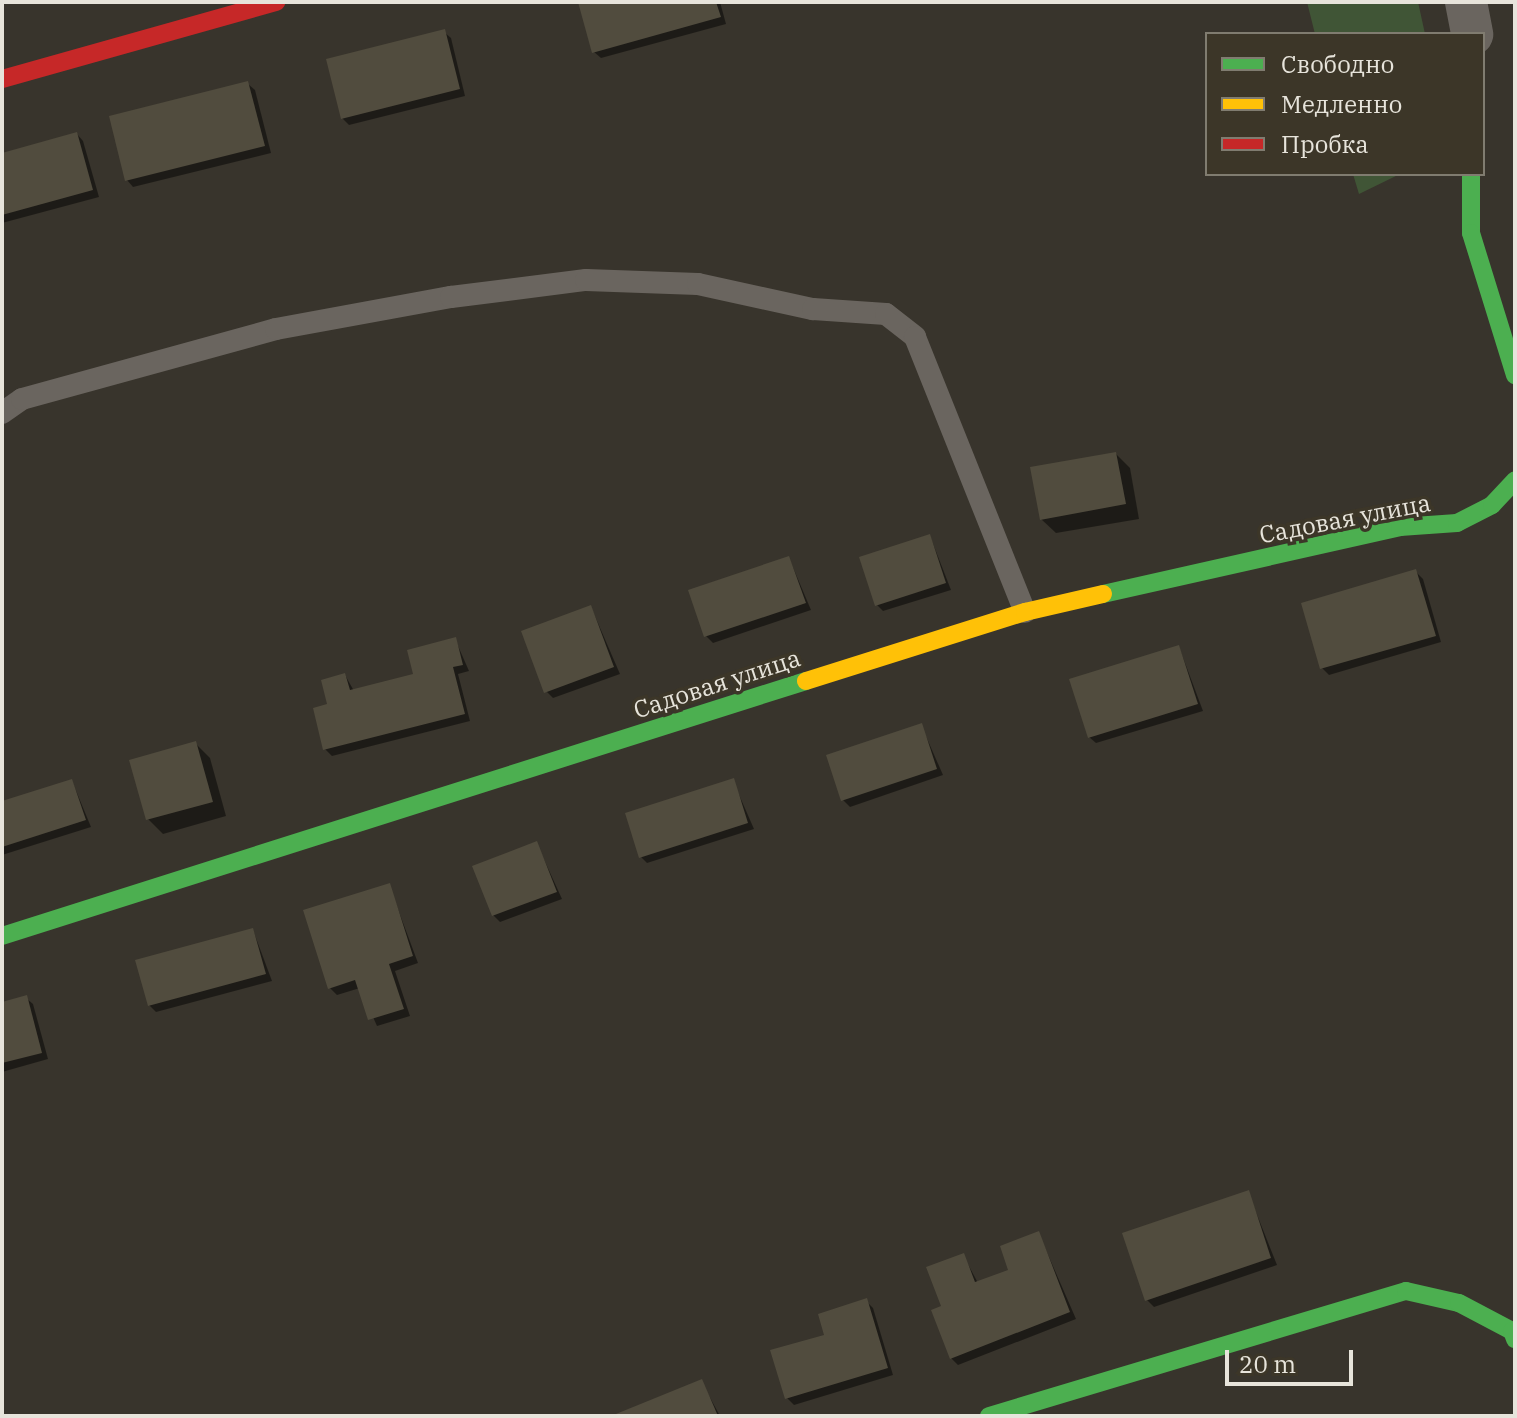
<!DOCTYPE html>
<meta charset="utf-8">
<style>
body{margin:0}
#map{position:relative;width:1517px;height:1418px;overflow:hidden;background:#38342c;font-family:"IBM Plex Serif",serif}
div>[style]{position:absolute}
.green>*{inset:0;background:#405536}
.shadow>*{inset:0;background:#0007}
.building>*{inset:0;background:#514c3e}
.lane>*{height:22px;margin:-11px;padding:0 11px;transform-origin:11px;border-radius:11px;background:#6a655f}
.street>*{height:42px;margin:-21px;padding:0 21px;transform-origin:21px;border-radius:21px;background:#6a655f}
.fast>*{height:18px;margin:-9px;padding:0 9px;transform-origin:9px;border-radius:9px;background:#4caf50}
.slow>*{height:18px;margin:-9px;padding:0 9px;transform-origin:9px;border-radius:9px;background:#ffc107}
.jam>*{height:18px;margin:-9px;padding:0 9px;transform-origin:9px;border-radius:9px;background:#c62828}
span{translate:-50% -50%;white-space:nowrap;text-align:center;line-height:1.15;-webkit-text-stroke:7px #3c3628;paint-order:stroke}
.street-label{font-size:24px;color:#e7e4db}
.frame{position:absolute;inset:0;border:4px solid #e7e4db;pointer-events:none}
.legend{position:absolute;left:1205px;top:32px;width:280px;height:144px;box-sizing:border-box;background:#3c3628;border:2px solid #807c70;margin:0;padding:10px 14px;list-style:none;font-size:24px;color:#e7e4db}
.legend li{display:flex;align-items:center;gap:16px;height:40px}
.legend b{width:40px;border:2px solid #807c70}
.scale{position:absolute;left:1225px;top:1350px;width:128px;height:36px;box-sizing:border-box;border:4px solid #e7e4db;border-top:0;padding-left:10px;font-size:24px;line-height:28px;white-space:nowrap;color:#e7e4db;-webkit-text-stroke:6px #3c3628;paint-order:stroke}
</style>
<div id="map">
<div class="green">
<div style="clip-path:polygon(1307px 2px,1418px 2px,1425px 34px,1315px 34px)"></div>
<div style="clip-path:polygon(1353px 174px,1400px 174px,1359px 194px)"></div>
</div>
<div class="shadow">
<div style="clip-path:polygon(580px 2px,720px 2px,726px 24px,601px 58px,594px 52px)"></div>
<div style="clip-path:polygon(444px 32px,451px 38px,465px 96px,349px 125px,342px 118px)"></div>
<div style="clip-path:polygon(248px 84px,255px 90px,271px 153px,133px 187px,127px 180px)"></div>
<div style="clip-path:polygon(77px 134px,83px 141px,99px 197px,2px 223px,2px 155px)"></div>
<div style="clip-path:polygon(1116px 454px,1130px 468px,1139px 519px,1056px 533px,1041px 519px)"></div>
<div style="clip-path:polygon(930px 536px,951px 590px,883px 611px,876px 604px)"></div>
<div style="clip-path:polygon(789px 558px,811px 610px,713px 643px,706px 636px)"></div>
<div style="clip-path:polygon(1416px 572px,1423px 579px,1441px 642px,1329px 675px,1322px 668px)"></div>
<div style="clip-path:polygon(591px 607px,620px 674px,553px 698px,546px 691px)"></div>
<div style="clip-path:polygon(455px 639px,469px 671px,458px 674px,470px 721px,332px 756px,325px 749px,330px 706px,345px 675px,354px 691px,416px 676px)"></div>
<div style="clip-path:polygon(1179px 647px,1203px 711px,1096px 743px,1089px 737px)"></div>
<div style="clip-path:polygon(921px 725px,943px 775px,850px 807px,843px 800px)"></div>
<div style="clip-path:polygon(195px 743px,210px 758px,226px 816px,163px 834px,148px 819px)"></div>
<div style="clip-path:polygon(72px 781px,91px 827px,2px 855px,2px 803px)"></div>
<div style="clip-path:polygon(733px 781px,754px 829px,647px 863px,640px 856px)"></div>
<div style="clip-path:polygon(537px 844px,562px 899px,500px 922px,493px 915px)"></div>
<div style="clip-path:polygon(389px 885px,418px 963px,395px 971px,410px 1016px,377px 1026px,360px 988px,337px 995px,330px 988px)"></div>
<div style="clip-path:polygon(253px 930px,272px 981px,156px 1012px,149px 1005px)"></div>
<div style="clip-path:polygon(26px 998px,33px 1004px,48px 1059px,2px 1072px,2px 1004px)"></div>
<div style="clip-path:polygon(1248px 1192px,1277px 1265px,1154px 1307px,1147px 1300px)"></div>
<div style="clip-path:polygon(1039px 1234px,1076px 1319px,958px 1365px,951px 1358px,943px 1308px,963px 1255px,978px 1283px,1011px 1271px)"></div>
<div style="clip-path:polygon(866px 1301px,873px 1308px,893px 1375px,794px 1405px,787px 1398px,826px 1336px)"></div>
<div style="clip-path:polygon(701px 1381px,720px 1416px,616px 1416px)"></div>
</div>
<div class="building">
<div style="clip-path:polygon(578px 2px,716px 2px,721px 17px,592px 53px)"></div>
<div style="clip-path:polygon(445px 29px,460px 89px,341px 119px,326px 59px)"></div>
<div style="clip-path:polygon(248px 81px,265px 146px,125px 181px,109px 116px)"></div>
<div style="clip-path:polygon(77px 132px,93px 190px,2px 215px,2px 153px)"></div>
<div style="clip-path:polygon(1116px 452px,1126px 504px,1040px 520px,1030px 467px)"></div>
<div style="clip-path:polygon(930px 534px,946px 583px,875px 606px,859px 557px)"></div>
<div style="clip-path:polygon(789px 556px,806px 603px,704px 637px,688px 590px)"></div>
<div style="clip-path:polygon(1416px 569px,1436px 636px,1320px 669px,1301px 603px)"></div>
<div style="clip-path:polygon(591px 605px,614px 667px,544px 693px,521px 631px)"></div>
<div style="clip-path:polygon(456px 637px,463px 665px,453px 667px,465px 714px,323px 750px,313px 708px,327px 704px,321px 680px,345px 673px,350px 690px,413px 674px,407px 650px)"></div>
<div style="clip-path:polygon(1179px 645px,1198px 704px,1088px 738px,1069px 679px)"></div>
<div style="clip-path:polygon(922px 723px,937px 769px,841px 801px,826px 755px)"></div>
<div style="clip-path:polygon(196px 741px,213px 802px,146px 820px,129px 760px)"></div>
<div style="clip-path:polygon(734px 778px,748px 823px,639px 858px,625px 813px)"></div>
<div style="clip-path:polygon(72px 779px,86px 820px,2px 847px,2px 801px)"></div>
<div style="clip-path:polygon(537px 841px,557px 892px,492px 916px,472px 866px)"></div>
<div style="clip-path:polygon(390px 883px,413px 956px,389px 964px,404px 1009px,368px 1020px,355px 980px,328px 989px,303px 910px)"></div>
<div style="clip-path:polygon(253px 928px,266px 974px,148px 1006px,135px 960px)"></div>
<div style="clip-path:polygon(27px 995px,42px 1053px,2px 1063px,2px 1002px)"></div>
<div style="clip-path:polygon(1249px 1190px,1271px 1258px,1145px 1301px,1122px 1233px)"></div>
<div style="clip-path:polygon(1039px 1231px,1070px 1312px,950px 1359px,931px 1310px,941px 1306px,926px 1267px,964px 1253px,975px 1282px,1008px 1270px,1000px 1246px)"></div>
<div style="clip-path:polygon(867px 1298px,888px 1368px,785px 1399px,770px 1350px,824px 1335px,818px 1314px)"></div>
<div style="clip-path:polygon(702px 1379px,718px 1416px,611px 1416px)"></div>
</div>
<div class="lane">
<div style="left:2px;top:413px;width:24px;rotate:-35deg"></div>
<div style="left:22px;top:399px;width:263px;rotate:-15.4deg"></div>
<div style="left:276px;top:329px;width:178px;rotate:-10.4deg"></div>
<div style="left:451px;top:297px;width:136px;rotate:-7.2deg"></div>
<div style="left:586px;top:280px;width:112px;rotate:2deg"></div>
<div style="left:698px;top:284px;width:118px;rotate:12.3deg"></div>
<div style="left:813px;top:309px;width:73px;rotate:3.9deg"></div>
<div style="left:886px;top:314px;width:37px;rotate:38deg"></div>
<div style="left:915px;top:337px;width:296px;rotate:68.2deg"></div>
</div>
<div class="street">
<div style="left:1466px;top:2px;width:33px;rotate:79deg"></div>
</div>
<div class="fast">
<div style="left:1471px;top:174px;width:59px;rotate:90deg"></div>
<div style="left:1471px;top:233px;width:149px;rotate:72.8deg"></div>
<div style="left:1103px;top:594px;width:304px;rotate:-12.7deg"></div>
<div style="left:1400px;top:527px;width:57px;rotate:-4deg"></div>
<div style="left:1457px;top:523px;width:39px;rotate:-27deg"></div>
<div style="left:1492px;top:505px;width:34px;rotate:-47deg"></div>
<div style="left:2px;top:936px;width:843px;rotate:-17.6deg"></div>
<div style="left:989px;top:1416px;width:435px;rotate:-16.7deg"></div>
<div style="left:1406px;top:1291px;width:54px;rotate:12.8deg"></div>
<div style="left:1459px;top:1303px;width:60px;rotate:27.8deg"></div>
<div style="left:1512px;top:1331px;width:9px;rotate:69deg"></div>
</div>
<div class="slow">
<div style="left:806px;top:681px;width:230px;rotate:-17.5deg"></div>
<div style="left:1025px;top:612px;width:80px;rotate:-13deg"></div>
</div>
<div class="jam">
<div style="left:2px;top:79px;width:285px;rotate:-15.7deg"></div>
</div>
<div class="street-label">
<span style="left:1345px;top:519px;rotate:-11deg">Садовая улица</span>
<span style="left:717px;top:684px;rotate:-18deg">Садовая улица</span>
</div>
<div class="frame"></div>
<ul class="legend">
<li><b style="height:10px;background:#4caf50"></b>Свободно</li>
<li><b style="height:10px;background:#ffc107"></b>Медленно</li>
<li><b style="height:10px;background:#c62828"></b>Пробка</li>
</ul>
<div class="scale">20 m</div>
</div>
